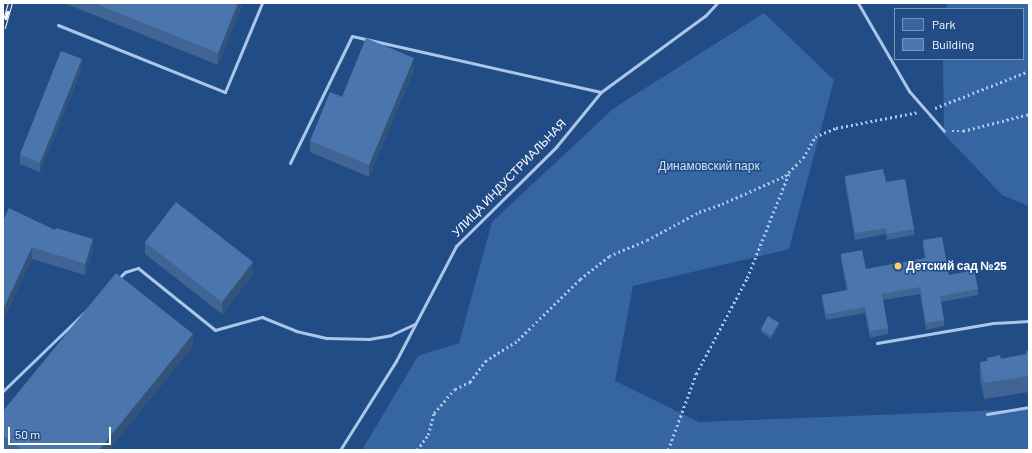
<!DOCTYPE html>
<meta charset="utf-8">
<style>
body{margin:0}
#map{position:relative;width:1032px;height:453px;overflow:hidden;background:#224c85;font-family:Barlow,sans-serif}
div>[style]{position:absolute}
.green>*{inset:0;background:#3666a2}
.path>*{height:2.5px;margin-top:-1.25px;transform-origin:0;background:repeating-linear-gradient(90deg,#abc6e9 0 2px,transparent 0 5px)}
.lane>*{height:3px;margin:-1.5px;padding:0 1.5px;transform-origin:1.5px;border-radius:1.5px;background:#abc6e9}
.rail>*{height:4.5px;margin-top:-2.25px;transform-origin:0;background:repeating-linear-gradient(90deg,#224c85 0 9px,#fff 0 18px);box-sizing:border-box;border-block:1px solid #fff}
.wall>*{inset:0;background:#406595}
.shaded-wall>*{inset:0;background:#345379}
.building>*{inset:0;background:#4a76ad}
.dots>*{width:11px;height:11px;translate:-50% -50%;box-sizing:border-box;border:2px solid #224c85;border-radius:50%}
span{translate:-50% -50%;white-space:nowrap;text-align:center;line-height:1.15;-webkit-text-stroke:3px #224c85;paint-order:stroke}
.park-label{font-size:12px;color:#cfe1f7}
.street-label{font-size:12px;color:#fff}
.poi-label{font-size:12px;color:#fff;font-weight:700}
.left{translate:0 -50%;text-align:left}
.frame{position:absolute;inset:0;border:4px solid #fff;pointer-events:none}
.legend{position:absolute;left:894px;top:8px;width:130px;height:52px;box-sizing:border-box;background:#224c85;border:1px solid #7a94b6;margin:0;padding:5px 7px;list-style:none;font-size:12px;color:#fff}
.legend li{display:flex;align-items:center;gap:8px;height:20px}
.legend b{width:20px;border:1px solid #7a94b6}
.scale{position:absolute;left:8px;top:427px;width:103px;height:18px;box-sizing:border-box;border:2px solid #fff;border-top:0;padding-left:5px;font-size:12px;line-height:14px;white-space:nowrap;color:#fff;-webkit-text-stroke:3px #224c85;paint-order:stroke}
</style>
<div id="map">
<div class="green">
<div style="clip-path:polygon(948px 3px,1029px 3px,1029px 206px,1002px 195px,944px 134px,943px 59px,1023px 59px,1023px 9px,946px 9px)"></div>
<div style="clip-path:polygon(764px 13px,834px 80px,789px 249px,633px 286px,615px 381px,699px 422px,1029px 409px,1029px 450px,362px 450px,418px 356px,459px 343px,492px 222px,614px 108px)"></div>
</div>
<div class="path">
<div style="left:935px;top:108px;width:101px;rotate:-21.5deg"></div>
<div style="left:952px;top:131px;width:11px"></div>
<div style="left:963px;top:131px;width:68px;rotate:-14.4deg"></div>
<div style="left:417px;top:450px;width:19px;rotate:-54deg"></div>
<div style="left:428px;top:435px;width:23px;rotate:-75deg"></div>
<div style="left:434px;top:413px;width:32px;rotate:-49deg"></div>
<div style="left:455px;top:389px;width:17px;rotate:-25deg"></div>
<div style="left:470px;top:382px;width:26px;rotate:-54deg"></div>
<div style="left:485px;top:361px;width:39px;rotate:-32deg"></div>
<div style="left:518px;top:340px;width:87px;rotate:-44.5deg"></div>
<div style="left:580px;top:279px;width:37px;rotate:-38deg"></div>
<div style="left:609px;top:256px;width:41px;rotate:-22.8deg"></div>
<div style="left:647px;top:240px;width:59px;rotate:-28.3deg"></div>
<div style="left:699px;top:212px;width:24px;rotate:-19deg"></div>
<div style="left:722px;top:204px;width:69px;rotate:-24deg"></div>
<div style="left:785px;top:176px;width:25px;rotate:-45deg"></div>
<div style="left:803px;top:158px;width:24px;rotate:-60deg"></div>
<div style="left:815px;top:137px;width:23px;rotate:-23deg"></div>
<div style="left:836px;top:128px;width:84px;rotate:-11deg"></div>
<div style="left:668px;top:450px;width:81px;rotate:-69.8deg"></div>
<div style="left:696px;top:374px;width:109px;rotate:-62deg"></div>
<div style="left:747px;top:278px;width:113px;rotate:-68.2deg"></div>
</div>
<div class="lane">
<div style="left:858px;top:3px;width:102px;rotate:59.9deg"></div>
<div style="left:909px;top:91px;width:53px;rotate:48.8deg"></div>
<div style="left:58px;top:25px;width:180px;rotate:21.9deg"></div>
<div style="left:225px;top:92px;width:96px;rotate:-67.4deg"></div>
<div style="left:290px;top:163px;width:141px;rotate:-64deg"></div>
<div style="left:352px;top:36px;width:255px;rotate:12.7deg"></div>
<div style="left:119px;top:278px;width:8px;rotate:-45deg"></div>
<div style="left:125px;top:272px;width:14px;rotate:-17deg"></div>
<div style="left:138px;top:268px;width:99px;rotate:38.8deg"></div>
<div style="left:215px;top:330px;width:49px;rotate:-15.5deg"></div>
<div style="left:262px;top:317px;width:37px;rotate:22deg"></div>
<div style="left:296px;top:331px;width:32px;rotate:13deg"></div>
<div style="left:327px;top:338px;width:42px;rotate:1.4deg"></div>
<div style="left:369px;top:339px;width:22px;rotate:-10deg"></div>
<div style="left:391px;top:335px;width:26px;rotate:-25deg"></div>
<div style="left:877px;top:343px;width:118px;rotate:-9.8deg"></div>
<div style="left:993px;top:323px;width:36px;rotate:-3deg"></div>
<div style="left:3px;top:391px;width:117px;rotate:-44deg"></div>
<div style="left:987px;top:414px;width:43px;rotate:-9.5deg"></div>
<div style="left:340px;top:450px;width:105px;rotate:-57.8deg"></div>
<div style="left:396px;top:361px;width:130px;rotate:-62.4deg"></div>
<div style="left:456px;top:246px;width:141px;rotate:-44.7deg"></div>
<div style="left:556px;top:147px;width:71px;rotate:-50.7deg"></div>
<div style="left:601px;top:92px;width:129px;rotate:-36.2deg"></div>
<div style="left:705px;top:16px;width:18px;rotate:-47deg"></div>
</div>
<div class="rail">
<div style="left:3px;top:28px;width:26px;rotate:-74deg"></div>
</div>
<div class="wall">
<div style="clip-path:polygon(64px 3px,243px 3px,218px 65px)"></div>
<div style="clip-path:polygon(82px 68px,40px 172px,20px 164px,20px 154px)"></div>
<div style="clip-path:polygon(414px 70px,369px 177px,310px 152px,310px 141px,342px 97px)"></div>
<div style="clip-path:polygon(845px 176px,886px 182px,914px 229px,914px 235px,887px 240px,886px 234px,855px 240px,845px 182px)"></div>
<div style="clip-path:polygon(3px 221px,55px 230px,93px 250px,85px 275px,32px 259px)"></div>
<div style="clip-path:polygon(923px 240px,949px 275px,978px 289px,978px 295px,941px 302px,944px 320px,944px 326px,926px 330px,920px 294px,883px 300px,888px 328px,888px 334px,870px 338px,865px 313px,826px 320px,822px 301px,822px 295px,847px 290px,841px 261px,841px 254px,866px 269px,925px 258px,923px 247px)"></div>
<div style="clip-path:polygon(145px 242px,253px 274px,222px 314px,145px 254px)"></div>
<div style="clip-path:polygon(779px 326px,771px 339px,761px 332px,761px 329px)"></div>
<div style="clip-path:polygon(193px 346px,109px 450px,7px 450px,3px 447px,3px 411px)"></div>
<div style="clip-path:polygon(1026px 351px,1029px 351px,1029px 392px,984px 399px,980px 378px,980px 362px,987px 361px,987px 358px,1001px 359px,1026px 354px)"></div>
</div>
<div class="shaded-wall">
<div style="clip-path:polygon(238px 3px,243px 3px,218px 65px,218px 53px)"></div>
<div style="clip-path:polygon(414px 58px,414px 70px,369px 177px,369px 165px)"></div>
<div style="clip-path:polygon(82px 59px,82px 68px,40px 172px,40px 163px)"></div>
<div style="clip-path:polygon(93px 239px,93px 250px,85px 275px,85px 264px)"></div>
<div style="clip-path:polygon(32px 247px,32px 259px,3px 322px,3px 310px)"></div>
<div style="clip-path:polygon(253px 262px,253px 274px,222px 314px,222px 302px)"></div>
<div style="clip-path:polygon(779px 323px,779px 326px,771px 339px,771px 336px)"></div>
<div style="clip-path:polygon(193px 334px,193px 346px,109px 450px,99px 450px)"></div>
</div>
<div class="building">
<div style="clip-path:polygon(94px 3px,238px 3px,218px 53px)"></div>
<div style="clip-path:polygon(366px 38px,414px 58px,369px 165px,310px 141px,330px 92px,342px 97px)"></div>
<div style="clip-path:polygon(61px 51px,82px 59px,40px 163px,20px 154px)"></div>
<div style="clip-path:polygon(883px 169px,886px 182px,905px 179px,914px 229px,887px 234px,886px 228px,855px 233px,845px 176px)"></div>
<div style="clip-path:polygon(176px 202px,253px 262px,222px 302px,145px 242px)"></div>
<div style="clip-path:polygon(9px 208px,55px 230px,56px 228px,93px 239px,85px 264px,32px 247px,3px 310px,3px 221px)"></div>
<div style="clip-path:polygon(942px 237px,949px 275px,974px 270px,978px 289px,940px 296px,944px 320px,926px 323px,920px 287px,882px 294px,888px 328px,870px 331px,865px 307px,826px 314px,822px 295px,848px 290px,841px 254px,862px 250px,866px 269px,926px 258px,923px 240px)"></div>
<div style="clip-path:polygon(116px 273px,193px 334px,99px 450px,22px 450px,3px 435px,3px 411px)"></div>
<div style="clip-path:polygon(768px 316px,779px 323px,771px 336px,761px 329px)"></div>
<div style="clip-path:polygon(1026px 351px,1029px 351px,1029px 376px,984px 383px,980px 362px,988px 361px,987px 358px,1000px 355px,1001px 359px,1027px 354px)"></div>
</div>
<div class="dots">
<div style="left:898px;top:266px;background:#f5cf6c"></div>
</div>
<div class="park-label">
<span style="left:709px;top:166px">Динамовский парк</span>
</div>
<div class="street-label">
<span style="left:509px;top:178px;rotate:-46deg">УЛИЦА ИНДУСТРИАЛЬНАЯ</span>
</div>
<div class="poi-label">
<span class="left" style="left:906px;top:266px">Детский сад №25</span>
</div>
<div class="frame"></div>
<ul class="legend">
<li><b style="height:11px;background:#3666a2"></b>Park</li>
<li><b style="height:11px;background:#4a76ad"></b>Building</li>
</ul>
<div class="scale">50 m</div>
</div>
